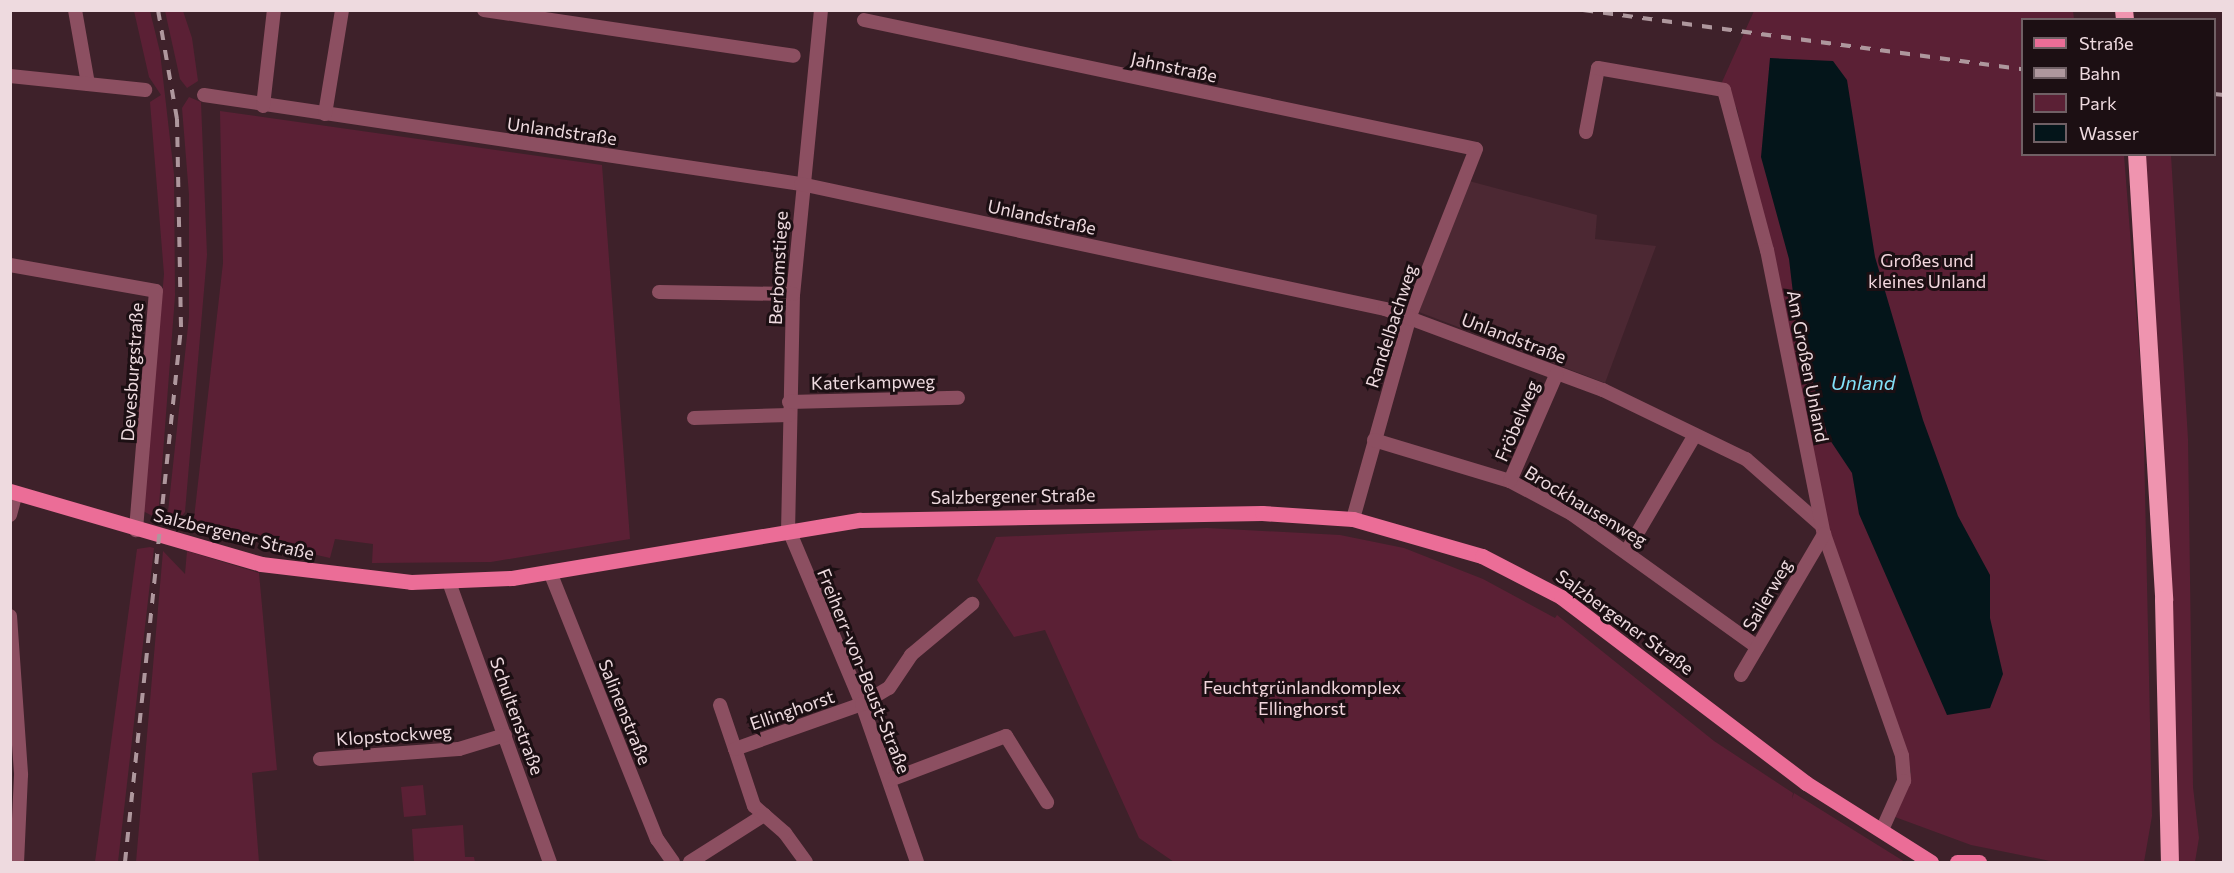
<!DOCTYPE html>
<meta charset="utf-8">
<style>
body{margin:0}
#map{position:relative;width:2234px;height:873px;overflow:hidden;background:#3e212a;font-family:Commissioner,sans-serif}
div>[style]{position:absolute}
.built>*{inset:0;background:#4c2833}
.green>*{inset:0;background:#5b2035}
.water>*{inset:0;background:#04151a}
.street>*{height:14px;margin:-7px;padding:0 7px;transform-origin:7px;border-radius:7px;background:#8c4f61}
.primary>*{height:15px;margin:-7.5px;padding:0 7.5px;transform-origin:7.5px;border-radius:7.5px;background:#eb6d97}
.highway>*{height:18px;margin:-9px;padding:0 9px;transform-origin:9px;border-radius:9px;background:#ef94af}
.rail>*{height:4px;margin-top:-2px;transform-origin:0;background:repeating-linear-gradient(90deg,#ae979d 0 10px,transparent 0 20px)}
span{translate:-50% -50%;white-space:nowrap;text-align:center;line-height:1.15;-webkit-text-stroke:6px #1c0f13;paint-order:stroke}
.street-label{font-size:18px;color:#eedadf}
.park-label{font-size:18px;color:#f2d6dd}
.water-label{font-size:20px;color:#83e2fa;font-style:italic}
.frame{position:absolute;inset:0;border:12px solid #eedadf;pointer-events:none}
.legend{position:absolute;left:2021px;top:18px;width:195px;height:138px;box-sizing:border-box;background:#1c0f13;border:2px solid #706065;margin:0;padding:8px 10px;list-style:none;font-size:18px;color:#eedadf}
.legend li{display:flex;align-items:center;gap:12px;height:30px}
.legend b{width:30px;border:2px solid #706065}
</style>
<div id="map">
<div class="built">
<div style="clip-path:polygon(1469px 181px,1597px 215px,1595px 239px,1656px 246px,1605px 383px,1419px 312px)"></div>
</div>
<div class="green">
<div style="clip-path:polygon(134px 11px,150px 11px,160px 52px,174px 174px,175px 296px,158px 519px,143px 511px,164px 274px,150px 102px,161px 95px,149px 77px)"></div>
<div style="clip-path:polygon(165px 11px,183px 11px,192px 38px,198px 81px,187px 88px,180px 79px)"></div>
<div style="clip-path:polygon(1754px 11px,2073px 11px,2074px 19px,2022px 20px,2022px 154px,2124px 155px,2143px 399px,2152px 816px,2144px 862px,2055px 862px,1971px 845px,1895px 817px,1911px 772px,1904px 743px,1833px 546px,1737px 109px,1722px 82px)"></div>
<div style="clip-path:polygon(189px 97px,201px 102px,207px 255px,185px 512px,176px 523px,167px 521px,189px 317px,189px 195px,182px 108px)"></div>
<div style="clip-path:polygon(220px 111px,602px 165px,630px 539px,491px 562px,372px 563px,373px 544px,335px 539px,330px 558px,193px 527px,223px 263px)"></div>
<div style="clip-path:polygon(2142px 155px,2171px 155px,2188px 439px,2193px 787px,2199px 838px,2195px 862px,2178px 862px)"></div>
<div style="clip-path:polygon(1207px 528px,1340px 535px,1404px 548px,1483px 579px,1555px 618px,1557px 615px,1714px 741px,1793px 793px,1792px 799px,1794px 793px,1905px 862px,1174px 862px,1139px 838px,1045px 630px,1014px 637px,977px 580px,996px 537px)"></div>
<div style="clip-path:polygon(150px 547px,154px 548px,118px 862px,95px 862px,137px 549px)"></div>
<div style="clip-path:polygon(163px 551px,185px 574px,187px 551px,259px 573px,277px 770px,252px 773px,259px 862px,136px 862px)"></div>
<div style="clip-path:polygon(423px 785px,426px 815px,404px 817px,401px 787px)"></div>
<div style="clip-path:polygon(463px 825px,465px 857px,474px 857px,475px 862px,414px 862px,412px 829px)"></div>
</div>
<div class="water">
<div style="clip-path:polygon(1770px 58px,1833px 61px,1847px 80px,1875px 257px,1923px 420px,1958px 516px,1990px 575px,1990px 618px,2003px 674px,1990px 708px,1947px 715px,1859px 514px,1852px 473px,1828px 437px,1796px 319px,1789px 259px,1761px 157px)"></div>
</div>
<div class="street">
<div style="left:75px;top:10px;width:75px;rotate:80deg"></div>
<div style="left:484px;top:10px;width:313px;rotate:8.4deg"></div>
<div style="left:821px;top:10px;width:285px;rotate:95.6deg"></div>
<div style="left:793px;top:294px;width:234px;rotate:91.2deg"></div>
<div style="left:788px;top:528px;width:191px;rotate:67.2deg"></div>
<div style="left:862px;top:704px;width:167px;rotate:70.8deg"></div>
<div style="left:864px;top:20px;width:625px;rotate:11.9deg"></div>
<div style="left:1476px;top:149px;width:180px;rotate:111.6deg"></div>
<div style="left:1410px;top:316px;width:211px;rotate:105.7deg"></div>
<div style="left:10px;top:76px;width:136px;rotate:5.9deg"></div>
<div style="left:204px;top:95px;width:604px;rotate:8.48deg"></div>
<div style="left:801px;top:184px;width:597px;rotate:12.08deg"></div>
<div style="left:1385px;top:309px;width:233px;rotate:20.4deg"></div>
<div style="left:1603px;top:390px;width:159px;rotate:25.8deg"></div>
<div style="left:1746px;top:459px;width:100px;rotate:41.3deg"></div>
<div style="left:263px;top:106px;width:97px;rotate:-83.5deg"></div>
<div style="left:325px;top:114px;width:105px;rotate:-80.7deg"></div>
<div style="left:1586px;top:132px;width:65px;rotate:-79.4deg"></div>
<div style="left:1598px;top:68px;width:128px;rotate:9.9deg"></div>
<div style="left:1724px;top:90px;width:166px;rotate:75deg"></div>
<div style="left:1767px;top:250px;width:290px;rotate:78.7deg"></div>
<div style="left:1824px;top:534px;width:235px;rotate:70.6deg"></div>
<div style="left:1902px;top:756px;width:25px;rotate:85deg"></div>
<div style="left:1904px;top:781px;width:54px;rotate:114.2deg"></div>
<div style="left:10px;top:265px;width:148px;rotate:10.1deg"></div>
<div style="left:156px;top:291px;width:240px;rotate:94.8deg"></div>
<div style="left:659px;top:292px;width:134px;rotate:0.9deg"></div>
<div style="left:789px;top:402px;width:169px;rotate:-1.4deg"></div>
<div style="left:694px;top:418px;width:95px;rotate:-1.8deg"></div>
<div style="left:1374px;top:440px;width:142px;rotate:16.8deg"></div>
<div style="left:1510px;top:481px;width:70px;rotate:28deg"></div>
<div style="left:1572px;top:514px;width:228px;rotate:35.7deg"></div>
<div style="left:1510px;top:481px;width:116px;rotate:-66.5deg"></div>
<div style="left:10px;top:515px;width:23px;rotate:-75deg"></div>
<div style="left:1628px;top:549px;width:132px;rotate:-59.6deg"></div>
<div style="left:550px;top:572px;width:288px;rotate:68.2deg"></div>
<div style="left:657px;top:839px;width:28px;rotate:55deg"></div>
<div style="left:449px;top:582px;width:298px;rotate:70.2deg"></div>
<div style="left:10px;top:616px;width:159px;rotate:86deg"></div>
<div style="left:21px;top:775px;width:87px;rotate:92.6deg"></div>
<div style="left:1741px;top:675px;width:164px;rotate:-59.5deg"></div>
<div style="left:720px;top:705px;width:46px;rotate:71.2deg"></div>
<div style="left:320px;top:759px;width:139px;rotate:-4.1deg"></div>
<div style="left:459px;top:749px;width:48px;rotate:-16.9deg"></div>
<div style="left:890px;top:780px;width:124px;rotate:-20.8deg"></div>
<div style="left:1006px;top:736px;width:78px;rotate:58.2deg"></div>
<div style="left:690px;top:862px;width:88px;rotate:-32.4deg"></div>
<div style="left:806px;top:862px;width:36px;rotate:-126deg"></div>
<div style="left:785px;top:833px;width:41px;rotate:-138.9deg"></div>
<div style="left:754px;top:806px;width:60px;rotate:-108.4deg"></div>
<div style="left:735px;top:749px;width:135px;rotate:-19.5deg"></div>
<div style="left:862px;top:704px;width:31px;rotate:-31deg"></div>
<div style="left:889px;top:688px;width:40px;rotate:-56deg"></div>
<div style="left:911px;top:655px;width:80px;rotate:-39.9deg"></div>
</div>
<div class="primary">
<div style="left:10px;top:491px;width:261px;rotate:16.2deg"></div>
<div style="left:261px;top:564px;width:151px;rotate:6.8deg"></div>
<div style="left:411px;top:582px;width:101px;rotate:-2.3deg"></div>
<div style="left:512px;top:578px;width:353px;rotate:-9.5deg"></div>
<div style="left:860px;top:520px;width:402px;rotate:-1deg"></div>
<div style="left:1262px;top:513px;width:91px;rotate:3.8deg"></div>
<div style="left:1353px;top:519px;width:134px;rotate:16deg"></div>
<div style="left:1482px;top:556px;width:89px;rotate:27.4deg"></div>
<div style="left:1561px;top:597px;width:308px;rotate:37.2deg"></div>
<div style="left:1806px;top:783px;width:148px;rotate:32.3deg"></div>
<div style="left:1957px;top:862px;width:22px"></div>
</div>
<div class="highway">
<div style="left:2124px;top:10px;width:10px;rotate:84deg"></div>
<div style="left:2137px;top:154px;width:447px;rotate:86.5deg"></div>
<div style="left:2164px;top:600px;width:262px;rotate:88.7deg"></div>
</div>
<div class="rail">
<div style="left:1583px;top:10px;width:443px;rotate:7.7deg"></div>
<div style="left:2214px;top:94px;width:10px;rotate:6deg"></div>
<div style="left:125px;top:862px;width:538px;rotate:-84.02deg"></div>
<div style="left:181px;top:327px;width:208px;rotate:-91.1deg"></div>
<div style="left:177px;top:119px;width:111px;rotate:-99.9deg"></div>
</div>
<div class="street-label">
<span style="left:1174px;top:67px;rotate:12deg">Jahnstraße</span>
<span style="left:562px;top:131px;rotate:8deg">Unlandstraße</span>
<span style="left:1042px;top:217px;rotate:12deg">Unlandstraße</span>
<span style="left:778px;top:268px;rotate:-87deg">Berbomstiege</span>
<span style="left:1391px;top:326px;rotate:-72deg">Randelbachweg</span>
<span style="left:1514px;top:338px;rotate:21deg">Unlandstraße</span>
<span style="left:1808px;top:366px;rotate:79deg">Am Großen Unland</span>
<span style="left:132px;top:372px;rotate:-86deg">Devesburgstraße</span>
<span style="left:873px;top:382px;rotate:-1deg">Katerkampweg</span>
<span style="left:1517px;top:421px;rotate:-67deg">Fröbelweg</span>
<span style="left:1013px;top:496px;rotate:-1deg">Salzbergener Straße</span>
<span style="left:1586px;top:506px;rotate:31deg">Brockhausenweg</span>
<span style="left:234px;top:534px;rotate:14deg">Salzbergener Straße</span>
<span style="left:1767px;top:595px;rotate:-60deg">Sailerweg</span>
<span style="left:1625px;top:622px;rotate:36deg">Salzbergener Straße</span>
<span style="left:864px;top:671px;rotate:68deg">Freiherr-von-Beust-Straße</span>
<span style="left:792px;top:710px;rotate:-19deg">Ellinghorst</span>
<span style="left:625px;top:712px;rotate:68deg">Salinenstraße</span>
<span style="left:517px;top:716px;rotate:70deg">Schultenstraße</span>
<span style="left:394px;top:735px;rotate:-4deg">Klopstockweg</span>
</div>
<div class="park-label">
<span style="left:1927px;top:271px">Großes und<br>kleines Unland</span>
<span style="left:1302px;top:698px">Feuchtgrünlandkomplex<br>Ellinghorst</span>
</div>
<div class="water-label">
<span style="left:1863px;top:382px">Unland</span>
</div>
<div class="frame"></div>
<ul class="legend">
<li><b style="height:8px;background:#eb6d97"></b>Straße</li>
<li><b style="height:8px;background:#ae979d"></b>Bahn</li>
<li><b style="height:16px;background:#5b2035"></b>Park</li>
<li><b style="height:16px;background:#04151a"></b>Wasser</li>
</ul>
</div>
